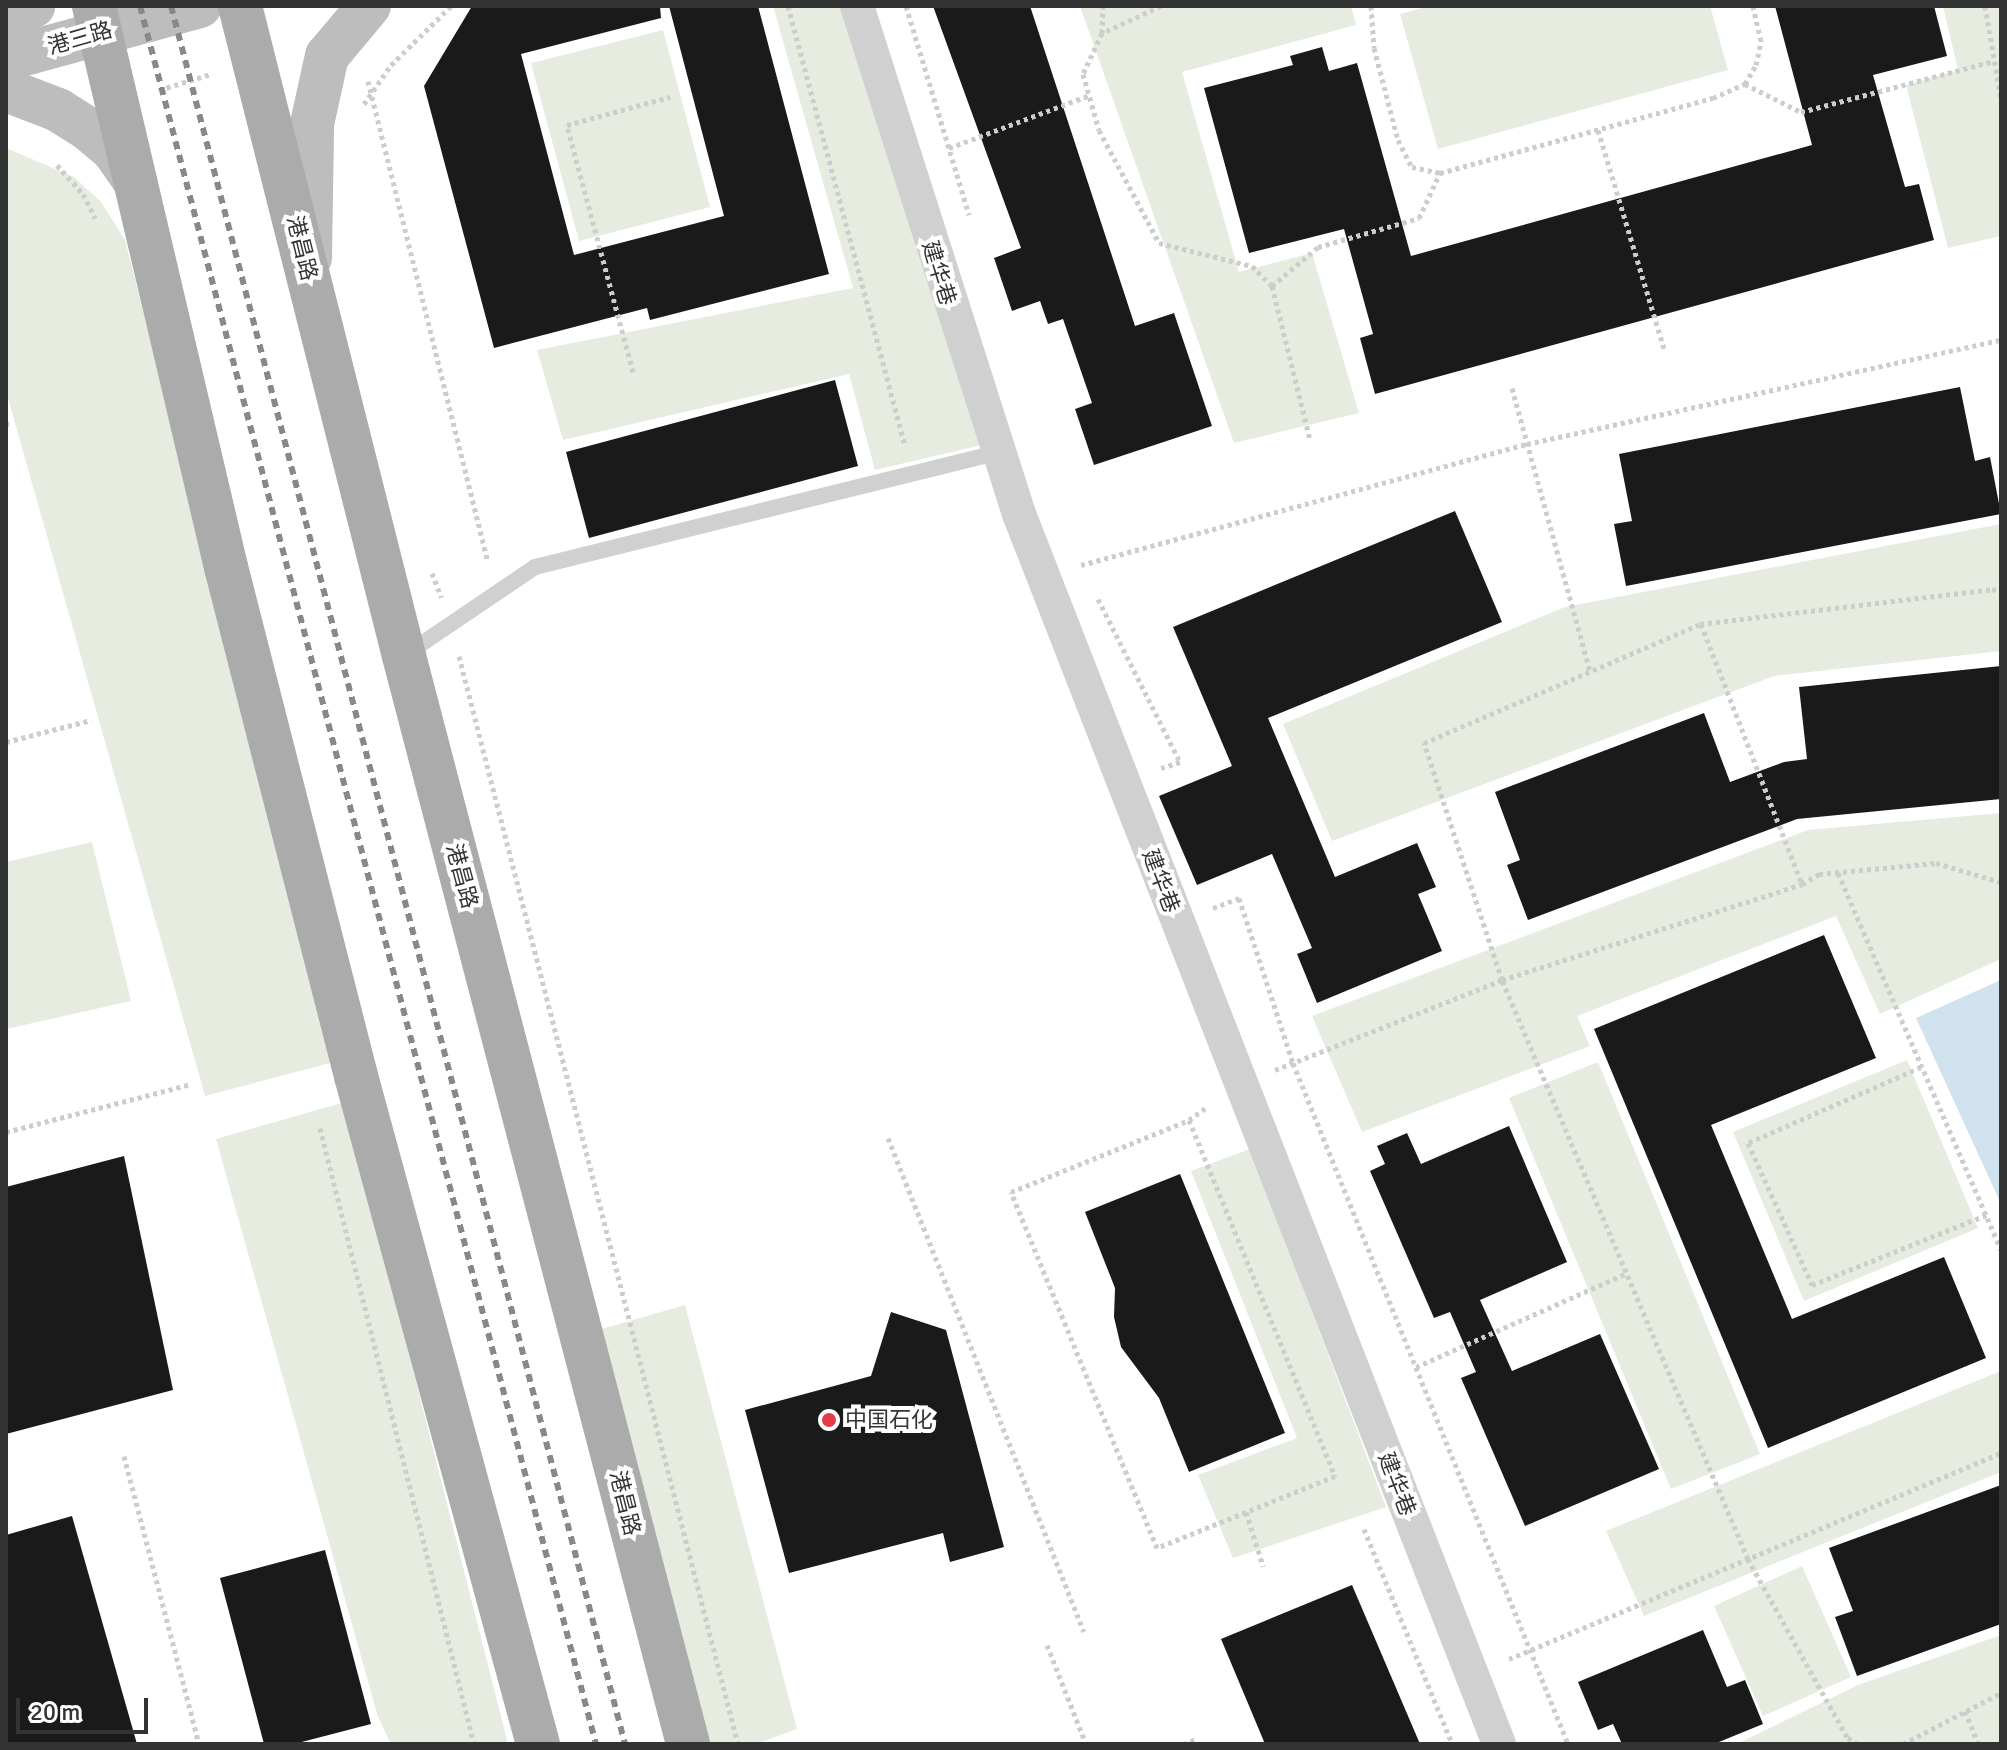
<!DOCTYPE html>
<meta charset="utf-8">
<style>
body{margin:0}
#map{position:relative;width:2007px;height:1750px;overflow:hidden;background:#fff;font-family:Signika,"Noto Sans SC",sans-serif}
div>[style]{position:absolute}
.green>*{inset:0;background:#e6ecdf}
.water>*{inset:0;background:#cfe2ee}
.building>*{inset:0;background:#1a1a1a}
.path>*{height:5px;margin-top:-2.5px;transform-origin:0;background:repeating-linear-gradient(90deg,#cdcdcd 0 4px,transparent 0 8px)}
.service>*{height:16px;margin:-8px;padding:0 8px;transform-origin:8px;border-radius:8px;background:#d0d0d0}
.minor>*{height:34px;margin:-17px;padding:0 17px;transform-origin:17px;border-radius:17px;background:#d0d0d0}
.secondary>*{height:44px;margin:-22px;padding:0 22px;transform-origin:22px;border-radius:22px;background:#bdbdbd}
.primary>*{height:44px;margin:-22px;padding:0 22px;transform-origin:22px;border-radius:22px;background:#ababab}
.rail>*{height:6px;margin-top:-3px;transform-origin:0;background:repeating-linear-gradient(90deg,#888 0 8px,transparent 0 14px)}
.dots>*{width:22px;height:22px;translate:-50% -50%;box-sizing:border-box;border:4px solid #fff;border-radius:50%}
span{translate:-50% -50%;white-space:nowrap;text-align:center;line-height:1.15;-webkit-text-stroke:8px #fff;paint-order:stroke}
.street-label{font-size:22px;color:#333}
.poi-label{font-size:22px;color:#333}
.left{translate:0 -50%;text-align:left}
.frame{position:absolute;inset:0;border:8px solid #333;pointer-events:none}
.scale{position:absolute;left:16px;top:1698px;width:132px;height:36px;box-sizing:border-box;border:4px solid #333;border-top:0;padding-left:10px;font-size:24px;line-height:28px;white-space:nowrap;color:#333;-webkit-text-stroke:6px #fff;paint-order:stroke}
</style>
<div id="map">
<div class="green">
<div style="clip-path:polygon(773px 6px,847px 6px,986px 444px,875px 470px,849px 374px,563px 440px,537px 350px,853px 288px)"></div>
<div style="clip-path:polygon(1080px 6px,1351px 6px,1356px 25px,1182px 72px,1239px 272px,1312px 253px,1359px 413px,1234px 443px)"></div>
<div style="clip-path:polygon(1430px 6px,1710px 6px,1728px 70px,1438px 149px,1400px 14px)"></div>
<div style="clip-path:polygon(1943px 6px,2001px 6px,2001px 236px,1948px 248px,1906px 85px,1958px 70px)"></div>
<div style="clip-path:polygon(663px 30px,710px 207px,579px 241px,531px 63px)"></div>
<div style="clip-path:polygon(6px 148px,74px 177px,101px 202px,125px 240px,334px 1062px,205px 1096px,6px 391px)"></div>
<div style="clip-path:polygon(2001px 524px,2001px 651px,1774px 676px,1332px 841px,1283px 724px,1565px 607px)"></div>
<div style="clip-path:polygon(2001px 813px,2001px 959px,1880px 1014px,1836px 916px,1577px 1016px,1590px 1046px,1362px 1132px,1312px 1016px,1808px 830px)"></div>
<div style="clip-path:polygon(92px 842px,131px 1001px,6px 1029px,6px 862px)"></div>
<div style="clip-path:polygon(1907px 1060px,1978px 1228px,1804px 1301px,1733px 1132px)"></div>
<div style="clip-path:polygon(1598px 1062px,1760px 1454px,1671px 1489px,1509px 1098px)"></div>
<div style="clip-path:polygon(345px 1102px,508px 1744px,391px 1744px,378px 1717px,216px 1139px)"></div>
<div style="clip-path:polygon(1250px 1149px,1386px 1507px,1233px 1558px,1198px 1475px,1297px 1438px,1191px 1171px)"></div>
<div style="clip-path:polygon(685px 1305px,797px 1729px,756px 1744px,701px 1744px,591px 1332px)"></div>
<div style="clip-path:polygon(2001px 1371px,2001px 1472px,1644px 1616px,1606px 1531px)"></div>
<div style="clip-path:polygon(1802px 1566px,1851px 1677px,1763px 1716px,1714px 1606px)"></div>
<div style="clip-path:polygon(2001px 1635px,2001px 1744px,1737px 1744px,1858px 1685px)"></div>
</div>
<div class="water">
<div style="clip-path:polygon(2001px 980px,2001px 1204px,1916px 1018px)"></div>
</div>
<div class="building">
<div style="clip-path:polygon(472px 6px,660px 6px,661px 18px,521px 54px,574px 255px,724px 216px,669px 6px,758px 6px,829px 274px,650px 320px,647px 308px,494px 348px,424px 86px)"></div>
<div style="clip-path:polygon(933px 6px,1030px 6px,1135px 326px,1174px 313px,1212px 426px,1094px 465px,1075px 409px,1092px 403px,1063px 319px,1048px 324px,1040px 301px,1012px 311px,994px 258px,1021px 248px)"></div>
<div style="clip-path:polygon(1775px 6px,1934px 6px,1947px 56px,1873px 75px,1905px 187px,1919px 184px,1934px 240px,1375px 394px,1360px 338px,1373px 334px,1344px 229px,1249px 253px,1204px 88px,1293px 65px,1290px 56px,1322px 47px,1329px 71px,1357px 63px,1411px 256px,1812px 145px)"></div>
<div style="clip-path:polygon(835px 380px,858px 466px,589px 538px,566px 452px)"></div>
<div style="clip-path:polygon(1960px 387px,1975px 461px,1990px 457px,2001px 514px,1626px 586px,1614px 524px,1632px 521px,1619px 454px)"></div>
<div style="clip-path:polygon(1455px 511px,1502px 622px,1268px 718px,1335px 877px,1417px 843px,1436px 887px,1418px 894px,1442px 951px,1317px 1003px,1297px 954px,1312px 948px,1272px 854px,1197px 885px,1159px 796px,1232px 766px,1173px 627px)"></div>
<div style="clip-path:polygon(2001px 666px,2001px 799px,1797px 819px,1528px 920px,1507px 865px,1520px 860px,1495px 792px,1704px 713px,1730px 782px,1784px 762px,1807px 759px,1799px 687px)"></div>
<div style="clip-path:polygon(1824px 935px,1876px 1058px,1711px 1125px,1792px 1319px,1944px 1257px,1986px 1358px,1768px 1448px,1594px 1029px)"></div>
<div style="clip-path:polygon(1509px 1126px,1567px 1262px,1480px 1300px,1512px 1371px,1600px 1334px,1659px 1469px,1525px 1526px,1461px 1378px,1476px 1372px,1450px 1312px,1434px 1318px,1370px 1171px,1385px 1164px,1377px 1146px,1407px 1133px,1421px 1164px)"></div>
<div style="clip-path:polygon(124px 1156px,173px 1390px,6px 1434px,6px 1187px)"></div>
<div style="clip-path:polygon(1180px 1174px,1285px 1433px,1189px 1472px,1159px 1398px,1121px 1347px,1114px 1317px,1115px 1288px,1085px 1212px)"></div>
<div style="clip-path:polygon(891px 1312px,946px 1330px,1004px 1547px,950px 1562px,943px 1533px,789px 1573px,745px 1410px,871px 1376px)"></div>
<div style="clip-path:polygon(2001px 1485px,2001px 1624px,1857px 1676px,1835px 1617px,1853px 1611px,1829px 1548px)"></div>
<div style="clip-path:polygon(72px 1516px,137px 1744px,6px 1744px,6px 1535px)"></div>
<div style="clip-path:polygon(325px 1550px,371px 1724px,294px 1744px,264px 1744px,220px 1578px)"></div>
<div style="clip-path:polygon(1352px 1585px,1420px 1744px,1265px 1744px,1221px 1639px)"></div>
<div style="clip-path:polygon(1703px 1630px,1727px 1687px,1745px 1680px,1763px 1724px,1714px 1744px,1622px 1744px,1613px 1724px,1598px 1730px,1578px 1682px)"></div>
</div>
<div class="path">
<div style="left:788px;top:6px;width:454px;rotate:75.1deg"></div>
<div style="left:906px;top:6px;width:218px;rotate:73.2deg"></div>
<div style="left:1161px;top:6px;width:65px;rotate:155.4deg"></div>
<div style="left:1102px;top:33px;width:45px;rotate:114.9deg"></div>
<div style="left:1083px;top:74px;width:58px;rotate:74.1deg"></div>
<div style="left:1099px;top:130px;width:128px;rotate:62deg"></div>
<div style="left:1159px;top:243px;width:96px;rotate:13.9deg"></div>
<div style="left:1252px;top:266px;width:28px;rotate:45deg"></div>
<div style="left:1272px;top:286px;width:158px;rotate:76.1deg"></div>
<div style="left:1371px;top:6px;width:42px;rotate:85.9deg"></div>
<div style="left:1374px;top:48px;width:95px;rotate:75.4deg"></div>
<div style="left:1398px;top:140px;width:30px;rotate:63deg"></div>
<div style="left:1412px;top:167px;width:29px;rotate:12deg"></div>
<div style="left:1440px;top:173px;width:283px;rotate:-15.4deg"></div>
<div style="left:1713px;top:98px;width:35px;rotate:-24deg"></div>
<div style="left:1745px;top:84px;width:22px;rotate:-60deg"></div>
<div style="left:1756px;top:65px;width:25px;rotate:-78deg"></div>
<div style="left:1761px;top:41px;width:36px;rotate:-103deg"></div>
<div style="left:1985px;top:6px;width:94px;rotate:80.2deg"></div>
<div style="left:1102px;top:33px;width:27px;rotate:-88deg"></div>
<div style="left:368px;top:81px;width:493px;rotate:76deg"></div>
<div style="left:1745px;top:84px;width:63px;rotate:26.6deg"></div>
<div style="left:1801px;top:112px;width:200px;rotate:-14.8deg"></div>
<div style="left:159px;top:90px;width:54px;rotate:-17.1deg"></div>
<div style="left:364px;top:104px;width:47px;rotate:-55.3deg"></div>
<div style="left:391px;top:65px;width:84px;rotate:-44.5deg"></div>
<div style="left:1598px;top:130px;width:229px;rotate:73.2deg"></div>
<div style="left:949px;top:148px;width:151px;rotate:-20.6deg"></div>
<div style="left:57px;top:165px;width:39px;rotate:48deg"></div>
<div style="left:83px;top:194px;width:27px;rotate:63deg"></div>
<div style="left:1272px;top:286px;width:60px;rotate:-40.3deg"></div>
<div style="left:1318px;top:247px;width:105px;rotate:-16deg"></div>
<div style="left:1419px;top:218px;width:50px;rotate:-65deg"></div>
<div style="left:633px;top:372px;width:256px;rotate:-105deg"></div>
<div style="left:567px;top:125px;width:107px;rotate:-15.2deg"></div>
<div style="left:1512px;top:388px;width:295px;rotate:74.6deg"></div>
<div style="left:6px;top:424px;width:3px"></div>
<div style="left:1081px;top:565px;width:462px;rotate:-15.2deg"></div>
<div style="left:1527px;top:444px;width:485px;rotate:-12.4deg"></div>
<div style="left:432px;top:573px;width:26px;rotate:69deg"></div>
<div style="left:1098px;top:599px;width:182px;rotate:63.3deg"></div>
<div style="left:1180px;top:762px;width:20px;rotate:162deg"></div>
<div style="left:1701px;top:624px;width:279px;rotate:68.8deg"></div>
<div style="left:459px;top:656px;width:1123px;rotate:75.62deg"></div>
<div style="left:6px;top:742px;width:88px;rotate:-14.5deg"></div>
<div style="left:1838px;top:873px;width:411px;rotate:66.6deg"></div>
<div style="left:1213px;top:908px;width:28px;rotate:-21deg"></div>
<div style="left:1239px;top:898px;width:174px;rotate:71.9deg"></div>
<div style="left:1293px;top:1063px;width:734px;rotate:68.01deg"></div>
<div style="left:1921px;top:1067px;width:189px;rotate:156.3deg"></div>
<div style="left:1748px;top:1143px;width:156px;rotate:65.7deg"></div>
<div style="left:1812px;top:1285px;width:188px;rotate:-21.9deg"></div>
<div style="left:1275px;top:1070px;width:244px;rotate:-21.6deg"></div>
<div style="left:1502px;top:980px;width:315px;rotate:-17.7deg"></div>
<div style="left:1802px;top:884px;width:20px;rotate:-30deg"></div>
<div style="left:1819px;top:874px;width:118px;rotate:-5.4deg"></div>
<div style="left:1936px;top:863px;width:68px;rotate:16.3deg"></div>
<div style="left:1189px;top:1120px;width:385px;rotate:67.7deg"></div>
<div style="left:1335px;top:1476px;width:192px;rotate:158deg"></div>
<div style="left:1157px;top:1548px;width:385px;rotate:-112.3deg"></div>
<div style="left:1011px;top:1192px;width:192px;rotate:-22deg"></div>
<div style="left:1189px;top:1120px;width:22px;rotate:-36deg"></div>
<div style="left:320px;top:1128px;width:635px;rotate:75.96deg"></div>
<div style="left:6px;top:1132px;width:191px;rotate:-14.5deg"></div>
<div style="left:888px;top:1138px;width:531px;rotate:68.36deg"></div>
<div style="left:1416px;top:1367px;width:231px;rotate:-24deg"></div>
<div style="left:124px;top:1456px;width:298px;rotate:75.4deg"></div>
<div style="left:1246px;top:1512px;width:57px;rotate:72.5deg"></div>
<div style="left:1364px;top:1529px;width:232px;rotate:67.7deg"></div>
<div style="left:1047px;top:1645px;width:106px;rotate:68.5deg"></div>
<div style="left:1509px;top:1659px;width:533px;rotate:-22.72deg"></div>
<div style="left:1965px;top:1711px;width:35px;rotate:68deg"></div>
<div style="left:1183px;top:1744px;width:14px;rotate:-21deg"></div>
<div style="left:1858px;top:1744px;width:13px;rotate:-148deg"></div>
<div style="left:1847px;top:1737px;width:204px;rotate:-119.1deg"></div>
<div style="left:1748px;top:1559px;width:629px;rotate:-113.02deg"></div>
<div style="left:1502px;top:980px;width:250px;rotate:-108.2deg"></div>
<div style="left:1424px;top:743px;width:301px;rotate:-23.3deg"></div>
<div style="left:1700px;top:624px;width:294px;rotate:-6.8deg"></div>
<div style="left:1992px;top:589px;width:9px;rotate:18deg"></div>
<div style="left:1903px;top:1744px;width:110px;rotate:-27.5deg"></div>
</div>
<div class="service">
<div style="left:408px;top:653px;width:153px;rotate:-34.1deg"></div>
<div style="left:535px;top:567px;width:477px;rotate:-13.9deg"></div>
</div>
<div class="minor">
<div style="left:857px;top:6px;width:533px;rotate:72.31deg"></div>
<div style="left:1019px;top:514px;width:1320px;rotate:68.68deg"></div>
</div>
<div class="secondary">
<div style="left:6px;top:16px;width:29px;rotate:-20deg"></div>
<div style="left:6px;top:59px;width:201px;rotate:-15.3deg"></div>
<div style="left:6px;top:90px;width:56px;rotate:21deg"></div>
<div style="left:58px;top:110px;width:36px;rotate:32deg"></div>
<div style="left:88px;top:129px;width:33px;rotate:40deg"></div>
<div style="left:113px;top:150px;width:39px;rotate:55deg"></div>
<div style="left:310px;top:258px;width:134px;rotate:-89.1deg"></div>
<div style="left:312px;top:124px;width:70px;rotate:-77.6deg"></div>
<div style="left:327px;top:56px;width:65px;rotate:-50deg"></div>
</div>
<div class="primary">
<div style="left:94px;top:6px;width:576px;rotate:76.76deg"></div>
<div style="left:226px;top:567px;width:525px;rotate:75.67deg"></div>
<div style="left:356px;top:1076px;width:692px;rotate:74.76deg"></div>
<div style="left:240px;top:6px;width:670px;rotate:75.84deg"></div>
<div style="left:404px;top:656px;width:1124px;rotate:75.37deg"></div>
</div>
<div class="rail">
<div style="left:140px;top:6px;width:1797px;rotate:75.3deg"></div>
<div style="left:171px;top:6px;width:1796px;rotate:75.36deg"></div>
</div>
<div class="dots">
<div style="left:829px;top:1420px;background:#e63946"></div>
</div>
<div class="street-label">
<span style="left:80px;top:38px;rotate:-16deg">港三路</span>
<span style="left:302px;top:248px;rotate:76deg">港昌路</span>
<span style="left:939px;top:273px;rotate:73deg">建华巷</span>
<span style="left:462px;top:876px;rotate:75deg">港昌路</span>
<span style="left:1161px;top:881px;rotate:69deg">建华巷</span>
<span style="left:1397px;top:1484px;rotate:69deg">建华巷</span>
<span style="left:625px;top:1503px;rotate:76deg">港昌路</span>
</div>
<div class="poi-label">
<span class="left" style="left:845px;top:1420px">中国石化</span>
</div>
<div class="frame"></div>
<div class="scale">20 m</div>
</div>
